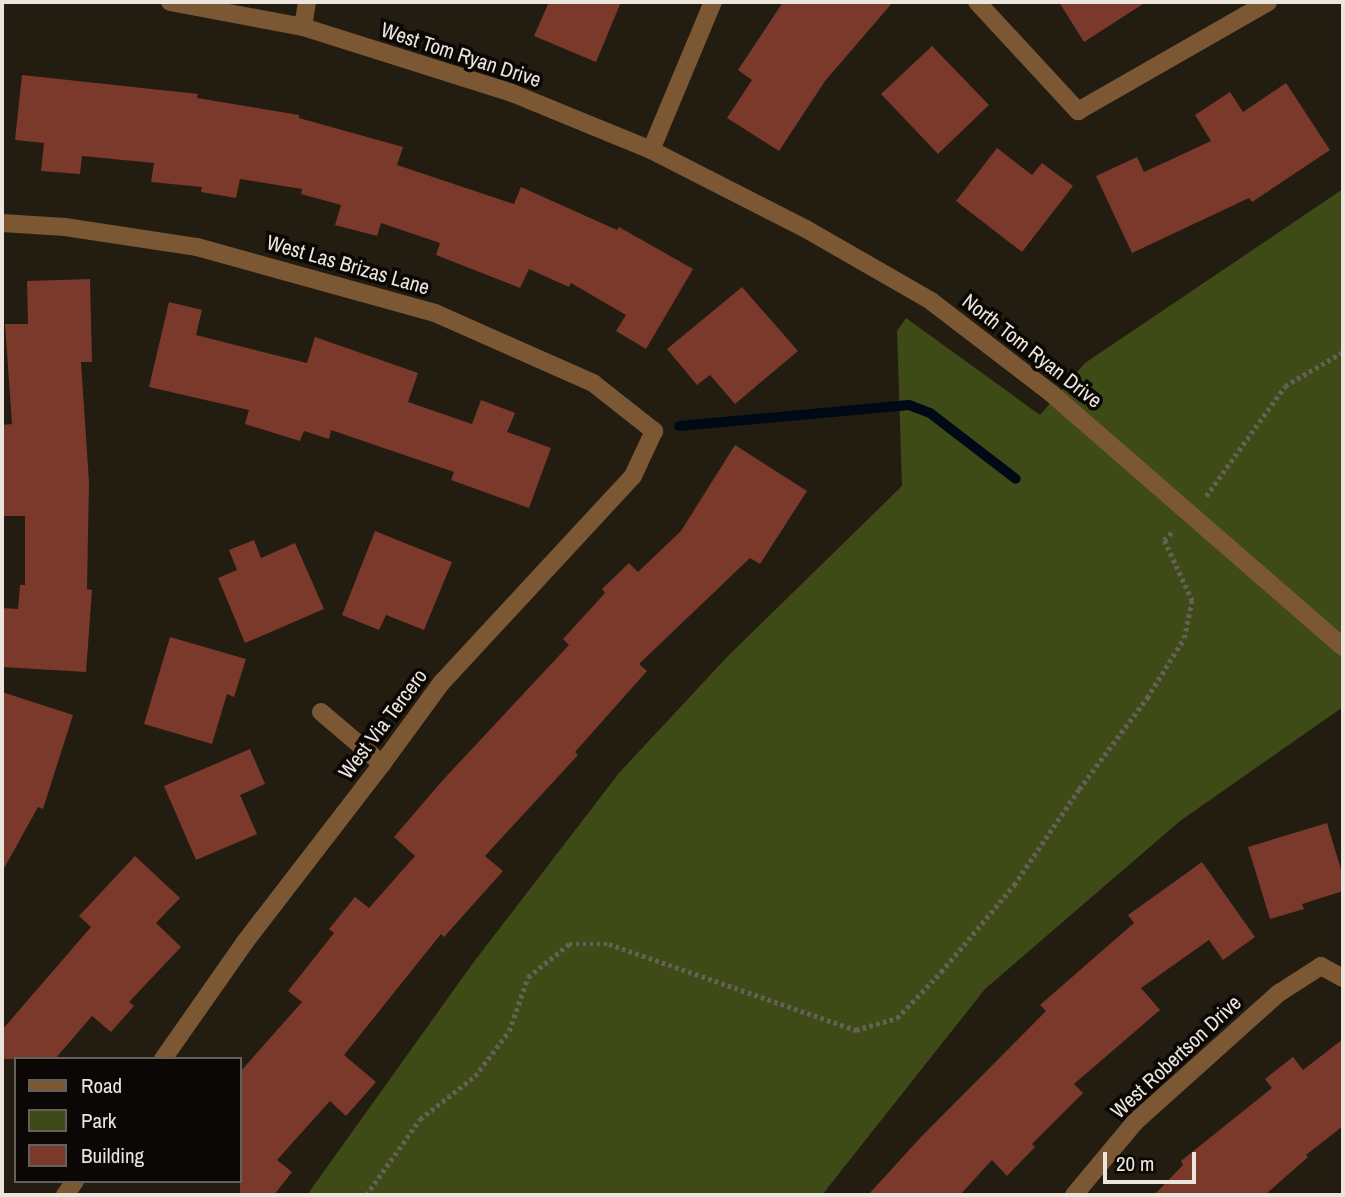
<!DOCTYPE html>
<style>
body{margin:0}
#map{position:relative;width:1345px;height:1197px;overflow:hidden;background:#231c10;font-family:"Archivo Narrow",sans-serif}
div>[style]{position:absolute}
.green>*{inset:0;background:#3e4b16}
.stream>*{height:10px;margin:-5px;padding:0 5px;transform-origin:5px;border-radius:5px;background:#000a17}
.building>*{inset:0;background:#7a392a}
.path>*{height:4.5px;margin-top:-2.25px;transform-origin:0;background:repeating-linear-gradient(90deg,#676056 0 3.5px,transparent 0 7px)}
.minor>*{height:18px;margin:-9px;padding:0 9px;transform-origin:9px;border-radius:9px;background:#7c5734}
span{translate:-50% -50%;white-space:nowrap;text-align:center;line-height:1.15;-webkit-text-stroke:7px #0a0704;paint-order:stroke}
.street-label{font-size:21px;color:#ebe5de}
.frame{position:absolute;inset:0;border:4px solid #ebe5de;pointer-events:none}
.legend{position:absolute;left:14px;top:1057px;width:228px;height:126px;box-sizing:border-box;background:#0a0704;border:2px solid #64605b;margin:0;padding:9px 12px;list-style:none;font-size:21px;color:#ebe5de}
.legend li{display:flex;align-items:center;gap:14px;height:35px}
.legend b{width:35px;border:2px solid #64605b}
.scale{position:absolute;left:1103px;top:1152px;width:93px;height:32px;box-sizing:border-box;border:4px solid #ebe5de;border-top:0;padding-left:9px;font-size:21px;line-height:24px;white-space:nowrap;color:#ebe5de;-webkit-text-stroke:5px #0a0704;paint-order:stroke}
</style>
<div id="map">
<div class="green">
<div style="clip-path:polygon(1343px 189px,1343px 707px,1180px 821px,985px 989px,822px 1195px,307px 1195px,473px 963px,619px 773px,727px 657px,902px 486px,897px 331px,906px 318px,1040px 415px,1085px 363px)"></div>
</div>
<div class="stream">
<div style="left:679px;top:426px;width:231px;rotate:-5.2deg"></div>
<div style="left:909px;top:405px;width:22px;rotate:21deg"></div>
<div style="left:930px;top:413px;width:108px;rotate:37.5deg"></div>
</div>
<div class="building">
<div style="clip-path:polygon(549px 2px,621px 2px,596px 62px,534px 36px)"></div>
<div style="clip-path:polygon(783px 2px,893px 2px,825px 81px,779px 151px,727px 118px,752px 80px,738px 70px)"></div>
<div style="clip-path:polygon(1059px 2px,1146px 2px,1084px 42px)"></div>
<div style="clip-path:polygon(932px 46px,989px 105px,938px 154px,881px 94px)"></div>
<div style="clip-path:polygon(22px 75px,198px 94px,197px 98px,299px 115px,299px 118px,403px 147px,397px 165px,514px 204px,521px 187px,617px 230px,619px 227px,693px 269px,646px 349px,616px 331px,626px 315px,571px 283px,569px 287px,529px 269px,520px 288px,436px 255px,440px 243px,381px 223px,377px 236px,335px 225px,341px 205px,301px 194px,302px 189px,240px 179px,236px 198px,201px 192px,202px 187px,151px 182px,154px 163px,82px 156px,80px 174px,41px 171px,44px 143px,15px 140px)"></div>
<div style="clip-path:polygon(1286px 83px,1330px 150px,1252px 202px,1249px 198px,1132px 253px,1096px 176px,1137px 157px,1144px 172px,1211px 141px,1195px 115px,1230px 92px,1243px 112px)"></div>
<div style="clip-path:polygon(997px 148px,1032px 175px,1042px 163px,1073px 186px,1022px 252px,956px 201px)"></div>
<div style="clip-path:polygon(90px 279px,92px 362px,81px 362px,89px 482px,87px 589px,92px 590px,86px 672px,2px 667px,2px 608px,18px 609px,20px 585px,25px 585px,25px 516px,2px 516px,2px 425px,12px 424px,5px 324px,28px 324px,27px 281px)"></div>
<div style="clip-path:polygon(742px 287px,798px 351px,735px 404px,710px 375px,697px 385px,667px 349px)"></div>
<div style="clip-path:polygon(169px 302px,202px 310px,196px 335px,307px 363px,315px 337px,418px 373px,408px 402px,472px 424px,481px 400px,515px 413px,507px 432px,551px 448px,529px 508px,451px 480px,454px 472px,331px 430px,329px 439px,304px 431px,300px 441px,245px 424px,249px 410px,149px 387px)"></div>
<div style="clip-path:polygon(735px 445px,807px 491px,760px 564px,750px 558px,639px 664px,647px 671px,575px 752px,578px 755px,485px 856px,503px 871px,444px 937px,441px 934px,344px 1055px,376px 1082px,346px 1116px,330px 1101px,277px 1160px,292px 1172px,274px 1195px,240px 1195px,240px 1072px,302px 1002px,288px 991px,334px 933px,329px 929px,355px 897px,369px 908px,415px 856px,394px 837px,442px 781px,569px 645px,563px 639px,605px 593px,602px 589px,629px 563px,638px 572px,681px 531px)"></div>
<div style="clip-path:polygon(375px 531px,452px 562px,424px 630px,386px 615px,379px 630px,342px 615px)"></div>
<div style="clip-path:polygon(254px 540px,261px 558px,295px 543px,324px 609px,245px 643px,218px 578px,237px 570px,229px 550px)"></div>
<div style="clip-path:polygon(170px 637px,246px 659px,234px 697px,227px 694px,212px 744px,144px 724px)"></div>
<div style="clip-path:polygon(2px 692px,73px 715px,43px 809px,38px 807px,2px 872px)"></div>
<div style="clip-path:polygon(250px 749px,265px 784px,240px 795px,257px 834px,196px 860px,164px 786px)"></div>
<div style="clip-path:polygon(1327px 823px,1343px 876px,1343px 891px,1302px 904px,1304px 909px,1270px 919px,1248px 847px)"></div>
<div style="clip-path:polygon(135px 856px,180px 898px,156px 923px,181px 947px,129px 1002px,134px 1006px,111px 1032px,92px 1016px,55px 1059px,2px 1059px,2px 1030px,91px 927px,79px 916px)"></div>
<div style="clip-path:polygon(1202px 862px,1255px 937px,1223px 960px,1209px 940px,1141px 988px,1160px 1010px,1074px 1084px,1083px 1093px,1032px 1144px,1035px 1147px,1007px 1176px,992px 1160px,960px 1195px,868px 1195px,921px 1137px,1046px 1011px,1040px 1005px,1134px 923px,1128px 915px)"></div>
<div style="clip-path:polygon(1343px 1039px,1343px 1126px,1306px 1155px,1308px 1157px,1265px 1195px,1154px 1195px,1183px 1165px,1181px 1161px,1272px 1088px,1265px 1079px,1293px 1057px,1303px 1070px)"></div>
</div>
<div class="path">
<div style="left:1206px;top:496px;width:135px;rotate:-54.3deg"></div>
<div style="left:1285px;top:386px;width:67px;rotate:-30.4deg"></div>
<div style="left:366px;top:1195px;width:93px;rotate:-54.6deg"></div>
<div style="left:420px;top:1119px;width:70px;rotate:-38deg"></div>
<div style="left:475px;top:1076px;width:56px;rotate:-52.9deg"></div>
<div style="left:509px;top:1031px;width:57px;rotate:-70.6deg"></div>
<div style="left:528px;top:977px;width:53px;rotate:-38.8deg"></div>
<div style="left:569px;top:944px;width:40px"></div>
<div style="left:609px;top:944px;width:262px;rotate:19.2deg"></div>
<div style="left:856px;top:1030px;width:43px;rotate:-16.3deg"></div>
<div style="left:897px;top:1018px;width:64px;rotate:-46.3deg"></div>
<div style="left:941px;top:972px;width:114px;rotate:-50deg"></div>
<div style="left:1014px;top:885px;width:116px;rotate:-55.9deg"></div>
<div style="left:1079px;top:789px;width:114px;rotate:-53.2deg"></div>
<div style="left:1147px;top:698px;width:70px;rotate:-58.3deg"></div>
<div style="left:1184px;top:638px;width:38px;rotate:-78deg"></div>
<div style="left:1192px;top:601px;width:67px;rotate:-114.7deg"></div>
<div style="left:1164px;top:540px;width:14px;rotate:-45deg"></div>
</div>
<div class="minor">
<div style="left:170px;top:2px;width:135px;rotate:10.6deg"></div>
<div style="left:303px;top:27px;width:219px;rotate:17.5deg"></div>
<div style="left:512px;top:93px;width:150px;rotate:22.3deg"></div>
<div style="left:651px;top:150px;width:174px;rotate:27deg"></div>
<div style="left:806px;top:229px;width:144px;rotate:29.9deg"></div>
<div style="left:931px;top:301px;width:153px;rotate:37.5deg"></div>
<div style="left:1052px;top:394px;width:386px;rotate:41deg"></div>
<div style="left:977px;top:2px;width:149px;rotate:47.2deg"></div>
<div style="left:1078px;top:111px;width:219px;rotate:-29.8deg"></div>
<div style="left:303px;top:27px;width:25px;rotate:-81deg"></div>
<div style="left:651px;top:150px;width:160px;rotate:-67.3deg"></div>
<div style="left:2px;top:223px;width:63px;rotate:3.6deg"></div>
<div style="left:65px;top:227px;width:134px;rotate:8.6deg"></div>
<div style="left:197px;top:247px;width:247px;rotate:15.5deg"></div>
<div style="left:435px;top:313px;width:173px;rotate:23.9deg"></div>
<div style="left:593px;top:383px;width:78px;rotate:38.2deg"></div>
<div style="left:654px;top:431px;width:50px;rotate:115deg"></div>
<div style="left:633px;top:476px;width:281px;rotate:132.8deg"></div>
<div style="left:442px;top:682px;width:102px;rotate:126.2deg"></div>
<div style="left:382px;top:764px;width:225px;rotate:127.6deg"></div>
<div style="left:245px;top:942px;width:143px;rotate:125deg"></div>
<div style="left:321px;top:712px;width:80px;rotate:40.4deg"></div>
<div style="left:65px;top:1195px;width:17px;rotate:-54deg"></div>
<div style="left:1074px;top:1195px;width:95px;rotate:-50.1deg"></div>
<div style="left:1135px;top:1122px;width:193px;rotate:-41.9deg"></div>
<div style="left:1279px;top:993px;width:50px;rotate:-32.7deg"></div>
<div style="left:1321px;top:966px;width:25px;rotate:29deg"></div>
</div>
<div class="street-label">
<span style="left:461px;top:55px;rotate:18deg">West Tom Ryan Drive</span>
<span style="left:348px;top:265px;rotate:16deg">West Las Brizas Lane</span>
<span style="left:1032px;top:351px;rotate:38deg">North Tom Ryan Drive</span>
<span style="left:383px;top:724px;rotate:-53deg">West Via Tercero</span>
<span style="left:1176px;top:1057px;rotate:-43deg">West Robertson Drive</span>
</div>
<div class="frame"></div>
<ul class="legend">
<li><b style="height:9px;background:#7c5734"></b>Road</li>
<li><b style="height:19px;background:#3e4b16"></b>Park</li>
<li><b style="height:19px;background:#7a392a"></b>Building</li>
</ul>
<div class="scale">20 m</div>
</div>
